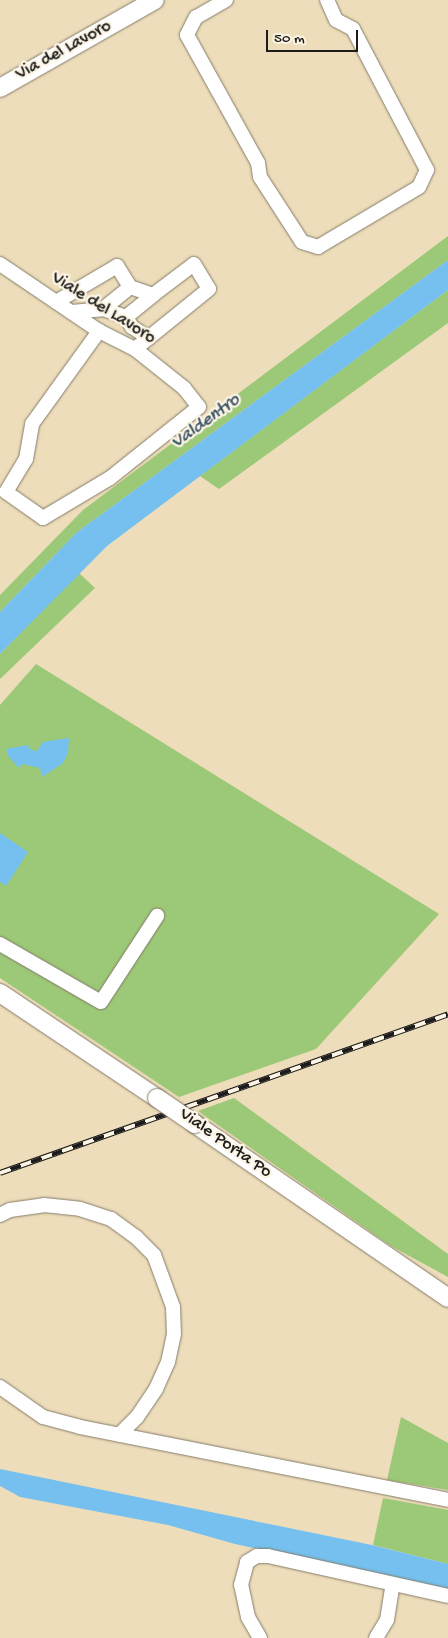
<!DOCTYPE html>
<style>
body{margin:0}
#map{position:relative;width:448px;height:1638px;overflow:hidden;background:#edddba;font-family:"Gochi Hand",sans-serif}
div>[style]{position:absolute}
.green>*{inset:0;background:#9cc977}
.water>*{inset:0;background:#75c0ee}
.roads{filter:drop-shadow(0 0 1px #847c6b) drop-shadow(0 0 1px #847c6b)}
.minor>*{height:14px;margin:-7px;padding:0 7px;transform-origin:7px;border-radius:7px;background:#fff}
.major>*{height:18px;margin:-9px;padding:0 9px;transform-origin:9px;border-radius:9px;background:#fff}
.rail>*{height:5.5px;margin-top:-2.75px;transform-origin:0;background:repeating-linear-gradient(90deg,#fcf5e5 0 11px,#1c1c1c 0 22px);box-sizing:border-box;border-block:1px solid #1c1c1c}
.bridges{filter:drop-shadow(0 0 1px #847c6b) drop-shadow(0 0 1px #847c6b)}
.major-bridge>*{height:18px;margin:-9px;padding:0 9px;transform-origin:9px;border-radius:9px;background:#fff}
span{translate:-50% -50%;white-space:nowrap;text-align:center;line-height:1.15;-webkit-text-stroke:4.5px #fcf5e5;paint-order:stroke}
.street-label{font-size:18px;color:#1c1c1c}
.water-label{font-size:19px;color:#3b5566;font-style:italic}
.scale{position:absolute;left:266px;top:30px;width:92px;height:22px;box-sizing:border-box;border:2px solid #1c1c1c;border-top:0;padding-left:6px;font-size:15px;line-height:18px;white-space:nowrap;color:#1c1c1c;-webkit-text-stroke:4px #fcf5e5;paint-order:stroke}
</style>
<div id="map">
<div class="green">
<div style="clip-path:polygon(448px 236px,448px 260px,76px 533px,0 612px,0 595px,83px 510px)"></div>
<div style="clip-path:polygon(448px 290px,448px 323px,219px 489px,200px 476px)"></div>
<div style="clip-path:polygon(79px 573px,95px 588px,0 679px,0 654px)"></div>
<div style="clip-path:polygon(36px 664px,439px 914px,316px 1049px,179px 1097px,0 978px,0 705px)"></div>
<div style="clip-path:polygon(234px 1098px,448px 1254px,448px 1277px,391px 1246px,198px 1111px)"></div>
<div style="clip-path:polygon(401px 1417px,448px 1443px,448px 1490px,387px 1480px)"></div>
<div style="clip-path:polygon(383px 1498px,448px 1510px,448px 1564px,373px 1545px)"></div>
</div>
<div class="water">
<div style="clip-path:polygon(448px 260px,448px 290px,107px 546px,0 654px,0 612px,76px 533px)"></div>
<div style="clip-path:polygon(69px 738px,68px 753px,63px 763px,42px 777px,40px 768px,22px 764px,19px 768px,8px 756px,6px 749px,28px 745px,31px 750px,37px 751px,43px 742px)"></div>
<div style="clip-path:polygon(0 833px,28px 852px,6px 886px,0 882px)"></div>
<div style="clip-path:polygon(0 1469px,372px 1545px,448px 1564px,448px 1590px,235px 1544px,168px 1525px,20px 1497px,0 1486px)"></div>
</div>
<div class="roads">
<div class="minor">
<div style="left:226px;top:0;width:34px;rotate:150deg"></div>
<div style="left:196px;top:17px;width:20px;rotate:117deg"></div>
<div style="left:187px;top:35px;width:146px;rotate:61deg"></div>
<div style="left:258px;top:163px;width:14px;rotate:82deg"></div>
<div style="left:260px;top:177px;width:77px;rotate:57.1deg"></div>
<div style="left:302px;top:242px;width:17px;rotate:17deg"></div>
<div style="left:318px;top:247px;width:117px;rotate:-30.7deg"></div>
<div style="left:419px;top:187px;width:19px;rotate:-65deg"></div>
<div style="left:427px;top:170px;width:159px;rotate:-117.7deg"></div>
<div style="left:353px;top:29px;width:19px;rotate:-152deg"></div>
<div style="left:336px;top:20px;width:22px;rotate:-114deg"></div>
<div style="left:0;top:264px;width:120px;rotate:34.1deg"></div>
<div style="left:99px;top:331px;width:40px;rotate:26.6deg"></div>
<div style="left:135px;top:349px;width:63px;rotate:38.5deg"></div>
<div style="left:184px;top:388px;width:24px;rotate:52deg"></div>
<div style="left:199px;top:407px;width:114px;rotate:141.4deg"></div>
<div style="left:110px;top:478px;width:78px;rotate:149.2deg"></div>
<div style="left:43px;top:518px;width:45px;rotate:-144.9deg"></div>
<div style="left:6px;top:492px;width:39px;rotate:-59deg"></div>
<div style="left:26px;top:459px;width:36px;rotate:-80deg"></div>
<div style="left:32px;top:424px;width:115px;rotate:-54.2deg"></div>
<div style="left:56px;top:302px;width:71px;rotate:-30.5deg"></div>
<div style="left:117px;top:266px;width:25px;rotate:58deg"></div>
<div style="left:130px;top:287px;width:24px;rotate:19deg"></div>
<div style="left:153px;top:295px;width:51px;rotate:-37.1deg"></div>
<div style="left:194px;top:264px;width:29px;rotate:59deg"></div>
<div style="left:209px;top:289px;width:95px;rotate:141deg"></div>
<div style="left:103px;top:309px;width:24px;rotate:19deg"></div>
<div style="left:126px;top:317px;width:35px;rotate:-39deg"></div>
<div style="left:71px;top:312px;width:32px;rotate:-5deg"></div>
<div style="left:103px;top:309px;width:35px;rotate:-39deg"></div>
<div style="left:126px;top:317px;width:12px;rotate:59deg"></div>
<div style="left:132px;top:327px;width:20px;rotate:33deg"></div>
<div style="left:0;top:944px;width:116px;rotate:29.9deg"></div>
<div style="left:101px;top:1002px;width:103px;rotate:-56.9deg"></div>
<div style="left:0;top:1215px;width:11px;rotate:-27deg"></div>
<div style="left:10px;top:1210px;width:34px;rotate:-8deg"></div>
<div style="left:44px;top:1205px;width:36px;rotate:6deg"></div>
<div style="left:80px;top:1209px;width:33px;rotate:18deg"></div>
<div style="left:111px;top:1219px;width:31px;rotate:36deg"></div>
<div style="left:136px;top:1237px;width:25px;rotate:45deg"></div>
<div style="left:154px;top:1255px;width:55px;rotate:69.9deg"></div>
<div style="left:173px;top:1307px;width:27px;rotate:88deg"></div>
<div style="left:174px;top:1334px;width:29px;rotate:102deg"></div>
<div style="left:168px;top:1362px;width:30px;rotate:114deg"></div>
<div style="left:156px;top:1389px;width:34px;rotate:124deg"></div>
<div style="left:137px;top:1417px;width:25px;rotate:135deg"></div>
<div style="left:0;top:1387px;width:52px;rotate:34.9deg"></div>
<div style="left:43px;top:1417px;width:38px;rotate:15deg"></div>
<div style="left:80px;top:1427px;width:375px;rotate:11.2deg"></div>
<div style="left:260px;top:1638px;width:24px;rotate:-120deg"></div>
<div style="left:248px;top:1617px;width:33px;rotate:-102deg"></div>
<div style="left:241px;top:1585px;width:24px;rotate:-75deg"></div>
<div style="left:247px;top:1562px;width:12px;rotate:-31deg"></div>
<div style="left:257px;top:1556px;width:11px"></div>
<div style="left:268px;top:1556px;width:184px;rotate:12.5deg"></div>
<div style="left:376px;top:1638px;width:21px;rotate:-59deg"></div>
<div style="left:387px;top:1620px;width:36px;rotate:-81deg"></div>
</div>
<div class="major">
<div style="left:0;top:88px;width:178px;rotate:-29.6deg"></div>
<div style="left:0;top:993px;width:189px;rotate:33.8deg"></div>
<div style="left:195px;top:1124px;width:307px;rotate:34.5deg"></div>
</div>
</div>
<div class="rail">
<div style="left:0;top:1173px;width:475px;rotate:-19.5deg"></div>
</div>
<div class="bridges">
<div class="major-bridge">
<div style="left:157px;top:1098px;width:46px;rotate:34.4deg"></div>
</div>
</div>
<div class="street-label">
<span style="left:64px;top:51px;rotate:-29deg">Via del Lavoro</span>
<span style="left:103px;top:309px;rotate:32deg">Viale del Lavoro</span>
<span style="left:225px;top:1144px;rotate:35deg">Viale Porta Po</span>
</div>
<div class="water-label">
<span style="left:206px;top:422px;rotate:-36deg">Valdentro</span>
</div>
<div class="scale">50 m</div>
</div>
